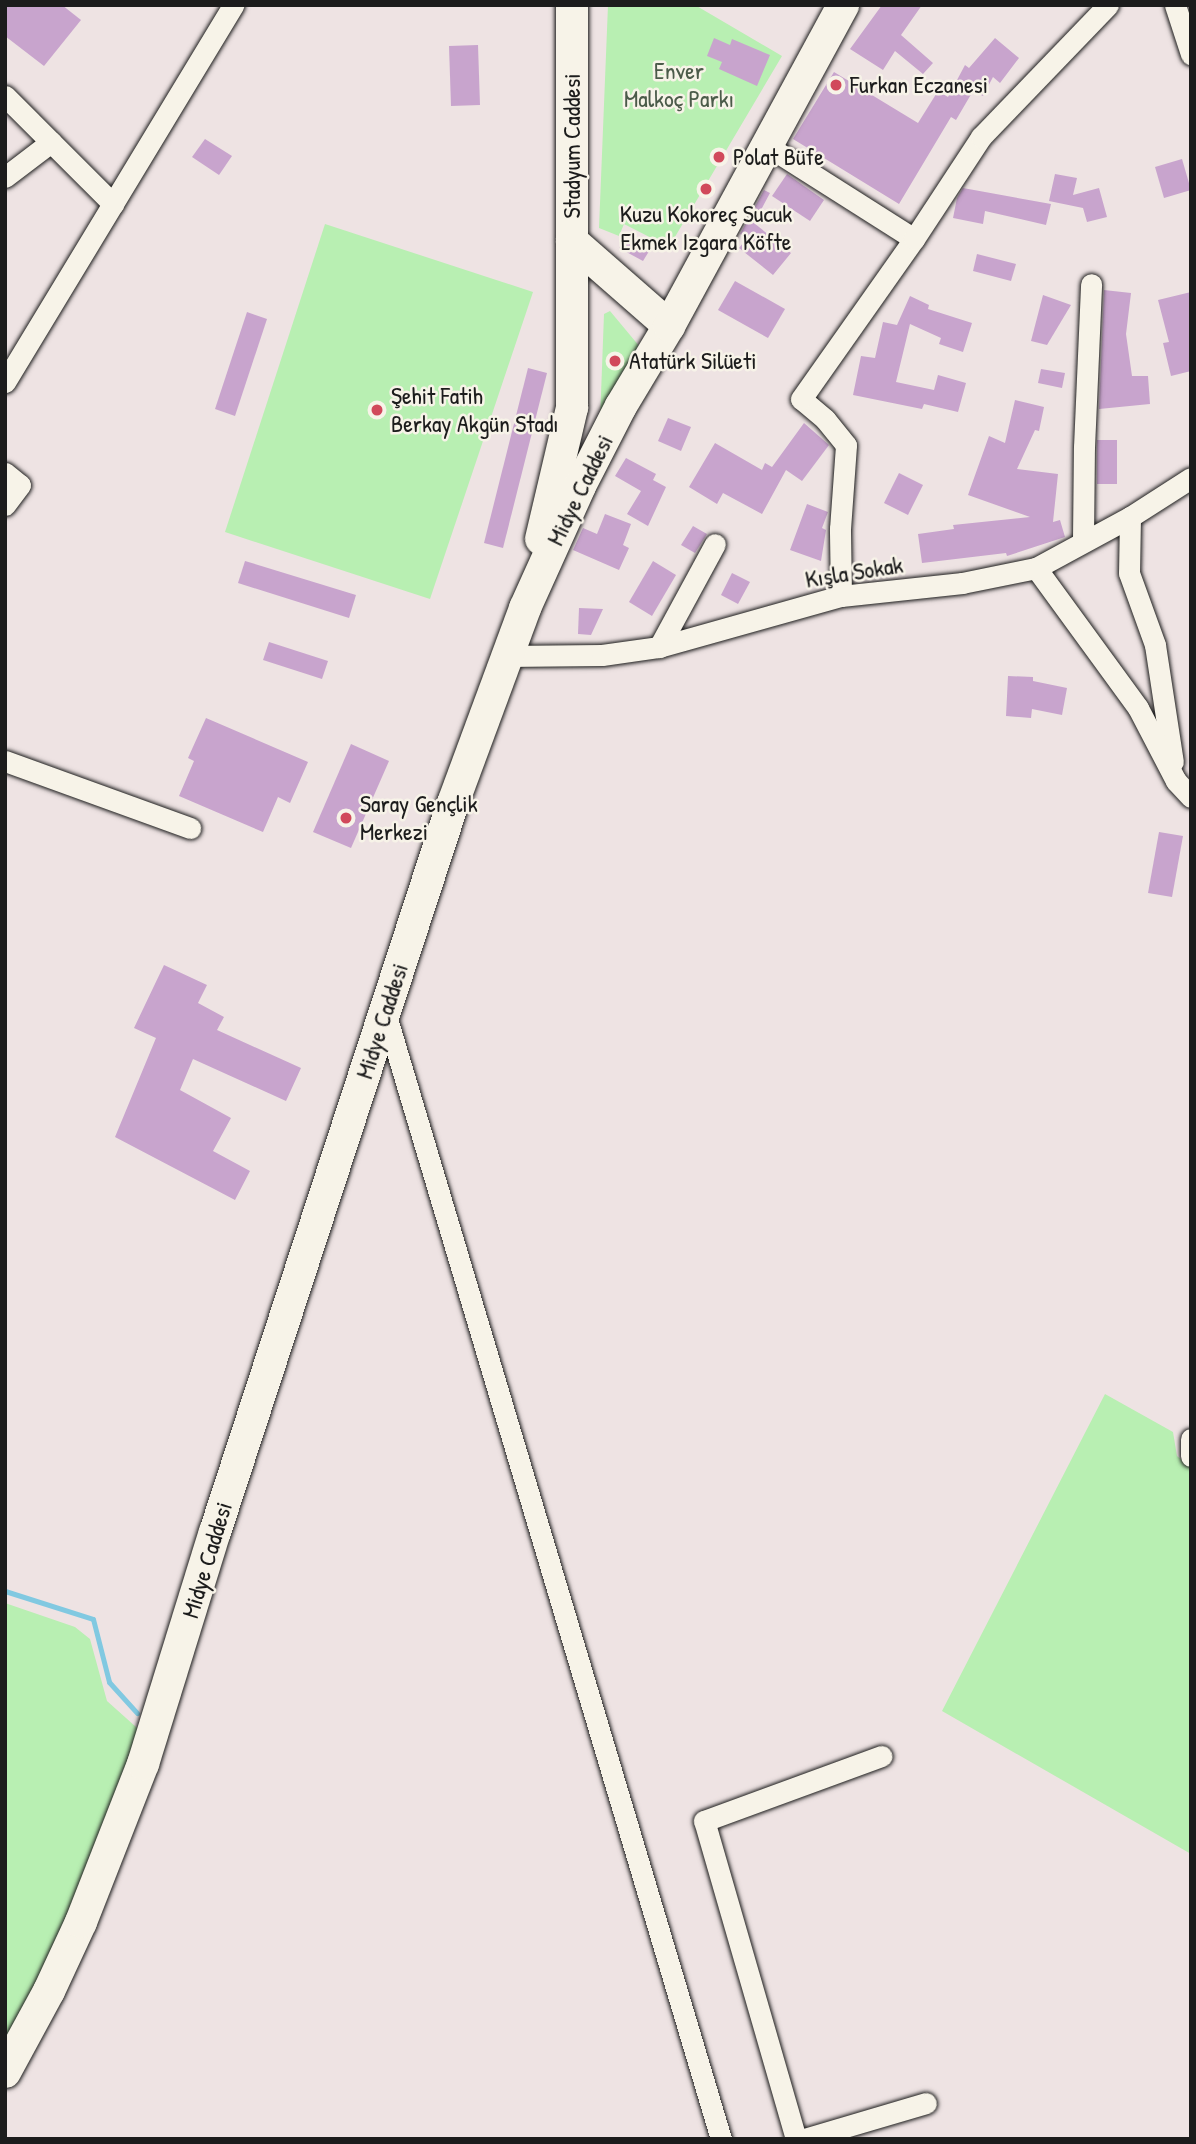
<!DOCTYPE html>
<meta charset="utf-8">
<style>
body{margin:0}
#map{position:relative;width:1196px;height:2144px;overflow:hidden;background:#eee3e3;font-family:"Patrick Hand",sans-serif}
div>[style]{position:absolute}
.green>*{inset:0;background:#b8efb2}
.stream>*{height:5px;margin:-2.5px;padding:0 2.5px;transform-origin:2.5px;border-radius:2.5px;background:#81c9e1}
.building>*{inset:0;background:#c8a4cd}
.roads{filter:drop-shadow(0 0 2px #1c1c1c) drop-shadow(0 0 2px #1c1c1c)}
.street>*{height:21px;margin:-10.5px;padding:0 10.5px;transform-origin:10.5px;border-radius:10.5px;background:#f7f3e8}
.secondary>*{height:32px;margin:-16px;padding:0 16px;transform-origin:16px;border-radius:16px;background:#f7f3e8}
.dots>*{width:19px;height:19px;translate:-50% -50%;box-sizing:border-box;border:4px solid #f7f3e8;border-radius:50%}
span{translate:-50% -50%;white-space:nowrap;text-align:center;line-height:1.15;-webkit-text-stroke:5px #f7f3e8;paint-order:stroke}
.park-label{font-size:24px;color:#4b5b49}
.poi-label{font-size:24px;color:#1c1c1c}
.left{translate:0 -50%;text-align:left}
.street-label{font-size:24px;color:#1c1c1c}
.frame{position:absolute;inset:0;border:7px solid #1c1c1c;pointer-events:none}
</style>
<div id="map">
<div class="green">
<div style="clip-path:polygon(608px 5px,695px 5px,782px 56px,669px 247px,624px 224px,619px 236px,599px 228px)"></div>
<div style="clip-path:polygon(325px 224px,533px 292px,430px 599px,225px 532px)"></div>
<div style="clip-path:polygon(610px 311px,640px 347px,600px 421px,604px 314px)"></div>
<div style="clip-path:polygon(1105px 1394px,1173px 1432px,1177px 1456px,1191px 1467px,1191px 1854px,942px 1711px)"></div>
<div style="clip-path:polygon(5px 1603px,75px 1627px,90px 1639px,107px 1701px,145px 1735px,5px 2059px)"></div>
</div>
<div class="stream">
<div style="left:5px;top:1591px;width:92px;rotate:17.7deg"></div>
<div style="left:93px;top:1619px;width:65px;rotate:75.7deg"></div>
<div style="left:109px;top:1682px;width:42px;rotate:47.9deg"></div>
</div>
<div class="building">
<div style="clip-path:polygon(5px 5px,62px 5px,81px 20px,44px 66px,5px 36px)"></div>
<div style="clip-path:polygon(882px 5px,922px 5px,901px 35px,933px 63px,923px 74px,895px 51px,883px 70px,850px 49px)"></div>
<div style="clip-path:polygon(714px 38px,730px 45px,732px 39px,770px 55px,757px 86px,719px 69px,722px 62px,707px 56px)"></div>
<div style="clip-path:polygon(995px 38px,1019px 58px,1000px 83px,993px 77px,983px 96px,973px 91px,956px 120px,951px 117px,899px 204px,793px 139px,834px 72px,918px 123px,938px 91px,948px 97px,965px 65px,969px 68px)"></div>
<div style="clip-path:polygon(478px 45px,480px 105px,451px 106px,449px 46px)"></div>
<div style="clip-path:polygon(205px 139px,232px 156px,219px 175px,192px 157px)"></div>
<div style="clip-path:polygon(1182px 159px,1191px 190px,1164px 198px,1155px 167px)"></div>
<div style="clip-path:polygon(787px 174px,824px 200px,810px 221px,772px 196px)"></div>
<div style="clip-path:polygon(1055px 174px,1077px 178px,1073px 195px,1099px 188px,1107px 217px,1087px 222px,1083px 208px,1049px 201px)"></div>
<div style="clip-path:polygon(963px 188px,1051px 204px,1046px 225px,985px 211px,983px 224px,953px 218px,957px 198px)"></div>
<div style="clip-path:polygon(764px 190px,770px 193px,754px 223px,791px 253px,773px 275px,739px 248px,747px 238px,740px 234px)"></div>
<div style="clip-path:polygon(627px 234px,651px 248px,643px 261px,619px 248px)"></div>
<div style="clip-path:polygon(977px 254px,1016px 264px,1011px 281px,973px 271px)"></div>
<div style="clip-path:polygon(735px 281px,785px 309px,768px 338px,718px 310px)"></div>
<div style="clip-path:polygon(1104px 290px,1131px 293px,1126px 334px,1132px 376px,1148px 376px,1150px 404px,1099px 409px)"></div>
<div style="clip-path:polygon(1191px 292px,1191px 371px,1171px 376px,1163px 343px,1169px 342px,1158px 300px)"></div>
<div style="clip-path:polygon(1043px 295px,1071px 305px,1047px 345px,1031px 341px)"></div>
<div style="clip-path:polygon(910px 296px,929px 305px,928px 309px,972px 323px,963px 352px,939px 344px,941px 338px,910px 324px,896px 382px,934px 390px,938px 375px,966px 383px,958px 412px,924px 404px,922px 409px,853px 395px,861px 356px,875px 358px,883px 322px,897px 325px)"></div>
<div style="clip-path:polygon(247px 312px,267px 319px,235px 416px,215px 409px)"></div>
<div style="clip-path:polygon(528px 368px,547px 373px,503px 548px,484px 543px)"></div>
<div style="clip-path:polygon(1041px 369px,1065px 373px,1062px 388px,1038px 383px)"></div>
<div style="clip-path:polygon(1015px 400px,1044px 407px,1039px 431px,1035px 430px,1017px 469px,1058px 474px,1053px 522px,1060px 520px,1065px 537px,1007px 556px,1006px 553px,922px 563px,918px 534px,954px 529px,953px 525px,1030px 517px,968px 495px,989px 436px,1005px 443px)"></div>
<div style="clip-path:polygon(668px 418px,691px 427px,681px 451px,658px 441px)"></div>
<div style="clip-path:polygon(804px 423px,829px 445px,802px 481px,786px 470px,762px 514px,723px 493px,717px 504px,689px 487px,715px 443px,762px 470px,765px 463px,772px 467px)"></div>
<div style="clip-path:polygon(1097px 440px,1117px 440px,1117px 484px,1097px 484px)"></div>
<div style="clip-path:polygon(626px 458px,656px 474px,653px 480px,666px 487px,648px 526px,627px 514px,641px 491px,615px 476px)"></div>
<div style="clip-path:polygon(899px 473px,923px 485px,908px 515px,884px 503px)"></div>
<div style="clip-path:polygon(807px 504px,828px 512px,822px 528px,826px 530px,821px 561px,790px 550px)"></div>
<div style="clip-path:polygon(605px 514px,631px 524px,623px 545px,629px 548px,619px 570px,573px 550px,583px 528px,597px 534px)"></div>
<div style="clip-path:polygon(693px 526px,707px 534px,695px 553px,681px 545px)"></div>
<div style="clip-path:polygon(245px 561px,356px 595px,349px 618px,238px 583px)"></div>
<div style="clip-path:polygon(653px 561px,676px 575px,652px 616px,629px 602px)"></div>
<div style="clip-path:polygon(732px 573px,750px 582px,738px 604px,721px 595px)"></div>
<div style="clip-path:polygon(579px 608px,603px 609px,591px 635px,578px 634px)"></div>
<div style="clip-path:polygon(269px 642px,328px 661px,322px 679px,263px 660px)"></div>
<div style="clip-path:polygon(1008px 676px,1033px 677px,1033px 681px,1067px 688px,1062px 715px,1032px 709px,1031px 718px,1006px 716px)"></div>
<div style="clip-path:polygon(206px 718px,308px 762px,290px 803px,278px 797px,263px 832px,179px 796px,194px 761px,188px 758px)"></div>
<div style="clip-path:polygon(351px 744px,389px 761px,351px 848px,313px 832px)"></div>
<div style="clip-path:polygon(1159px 832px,1183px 836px,1172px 897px,1148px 893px)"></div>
<div style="clip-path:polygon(164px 965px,207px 985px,198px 1003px,224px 1017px,217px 1030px,301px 1068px,286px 1101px,193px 1059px,180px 1090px,231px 1118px,213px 1151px,250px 1171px,235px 1200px,115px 1137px,156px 1038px,134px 1028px)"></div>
</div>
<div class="roads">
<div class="street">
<div style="left:1175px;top:5px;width:52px;rotate:71.9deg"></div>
<div style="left:5px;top:96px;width:153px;rotate:45deg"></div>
<div style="left:766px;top:145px;width:175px;rotate:32.4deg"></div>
<div style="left:5px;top:177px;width:58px;rotate:-37.3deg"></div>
<div style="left:5px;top:382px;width:441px;rotate:-58.8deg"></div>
<div style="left:5px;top:473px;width:19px;rotate:39deg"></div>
<div style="left:20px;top:485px;width:25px;rotate:127deg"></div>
<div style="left:1130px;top:517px;width:56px;rotate:91deg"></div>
<div style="left:1129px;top:573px;width:77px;rotate:70.1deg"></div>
<div style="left:1155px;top:645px;width:118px;rotate:81.3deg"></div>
<div style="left:1083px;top:539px;width:92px;rotate:-89.4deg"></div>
<div style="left:1084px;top:447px;width:163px;rotate:-87.5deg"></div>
<div style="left:1036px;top:568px;width:173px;rotate:53.9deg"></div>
<div style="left:1138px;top:708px;width:82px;rotate:62.5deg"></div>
<div style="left:1176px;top:781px;width:22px;rotate:47deg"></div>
<div style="left:841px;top:596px;width:67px;rotate:-90.9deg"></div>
<div style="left:840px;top:529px;width:84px;rotate:-85.9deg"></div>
<div style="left:846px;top:445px;width:33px;rotate:-129deg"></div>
<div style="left:825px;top:419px;width:31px;rotate:-140deg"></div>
<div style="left:801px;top:399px;width:196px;rotate:-54.8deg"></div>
<div style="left:914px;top:239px;width:122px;rotate:-56.7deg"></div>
<div style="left:981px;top:137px;width:183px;rotate:-46.1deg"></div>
<div style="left:659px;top:647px;width:117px;rotate:-61.5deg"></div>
<div style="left:505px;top:656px;width:97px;rotate:-0.6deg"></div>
<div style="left:602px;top:655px;width:58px;rotate:-8deg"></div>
<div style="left:659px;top:647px;width:189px;rotate:-15.7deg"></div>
<div style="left:841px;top:596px;width:122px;rotate:-6.1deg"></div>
<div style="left:962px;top:583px;width:76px;rotate:-11.5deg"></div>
<div style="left:1036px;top:568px;width:107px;rotate:-28.5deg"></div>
<div style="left:1130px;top:517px;width:72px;rotate:-32.6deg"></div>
<div style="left:5px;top:761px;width:197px;rotate:19.9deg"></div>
<div style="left:385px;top:1012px;width:1176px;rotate:73.4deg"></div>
<div style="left:1191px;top:1439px;width:17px;rotate:90deg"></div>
<div style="left:796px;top:2139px;width:331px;rotate:-106.1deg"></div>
<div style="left:704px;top:1821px;width:189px;rotate:-20.1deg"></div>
<div style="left:804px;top:2139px;width:127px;rotate:-16.4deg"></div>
</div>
<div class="secondary">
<div style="left:572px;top:241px;width:129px;rotate:41.2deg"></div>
<div style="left:541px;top:539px;width:135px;rotate:-76.7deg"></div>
<div style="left:572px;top:408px;width:403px;rotate:-90deg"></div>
<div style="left:5px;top:2072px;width:92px;rotate:-61.5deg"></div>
<div style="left:49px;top:1991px;width:76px;rotate:-65.1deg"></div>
<div style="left:81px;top:1922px;width:170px;rotate:-68.6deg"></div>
<div style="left:143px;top:1764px;width:243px;rotate:-72.8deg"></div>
<div style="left:215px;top:1532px;width:767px;rotate:-71.92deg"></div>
<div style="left:453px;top:803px;width:208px;rotate:-69.7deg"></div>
<div style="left:525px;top:608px;width:134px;rotate:-65.7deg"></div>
<div style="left:580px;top:486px;width:90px;rotate:-62.9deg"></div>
<div style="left:621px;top:406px;width:93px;rotate:-59deg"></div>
<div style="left:669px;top:326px;width:365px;rotate:-61.5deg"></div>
</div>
</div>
<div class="dots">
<div style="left:836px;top:85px;background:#d1495b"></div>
<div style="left:719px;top:157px;background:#d1495b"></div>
<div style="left:706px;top:189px;background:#d1495b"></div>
<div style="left:615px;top:361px;background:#d1495b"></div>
<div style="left:377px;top:410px;background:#d1495b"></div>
<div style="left:346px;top:818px;background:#d1495b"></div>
</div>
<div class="park-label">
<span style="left:679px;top:85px">Enver<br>Malkoç Parkı</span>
</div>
<div class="poi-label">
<span class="left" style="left:850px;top:85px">Furkan Eczanesi</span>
<span class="left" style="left:733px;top:157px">Polat Büfe</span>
<span style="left:706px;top:228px">Kuzu Kokoreç Sucuk<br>Ekmek Izgara Köfte</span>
<span class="left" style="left:629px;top:361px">Atatürk Silüeti</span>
<span class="left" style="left:391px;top:410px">Şehit Fatih<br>Berkay Akgün Stadı</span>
<span class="left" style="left:360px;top:818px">Saray Gençlik<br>Merkezi</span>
</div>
<div class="street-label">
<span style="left:572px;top:146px;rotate:-90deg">Stadyum Caddesi</span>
<span style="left:580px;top:490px;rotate:-64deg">Midye Caddesi</span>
<span style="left:854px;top:572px;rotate:-9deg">Kışla Sokak</span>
<span style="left:382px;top:1021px;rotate:-72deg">Midye Caddesi</span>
<span style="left:207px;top:1560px;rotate:-73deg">Midye Caddesi</span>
</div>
<div class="frame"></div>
</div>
